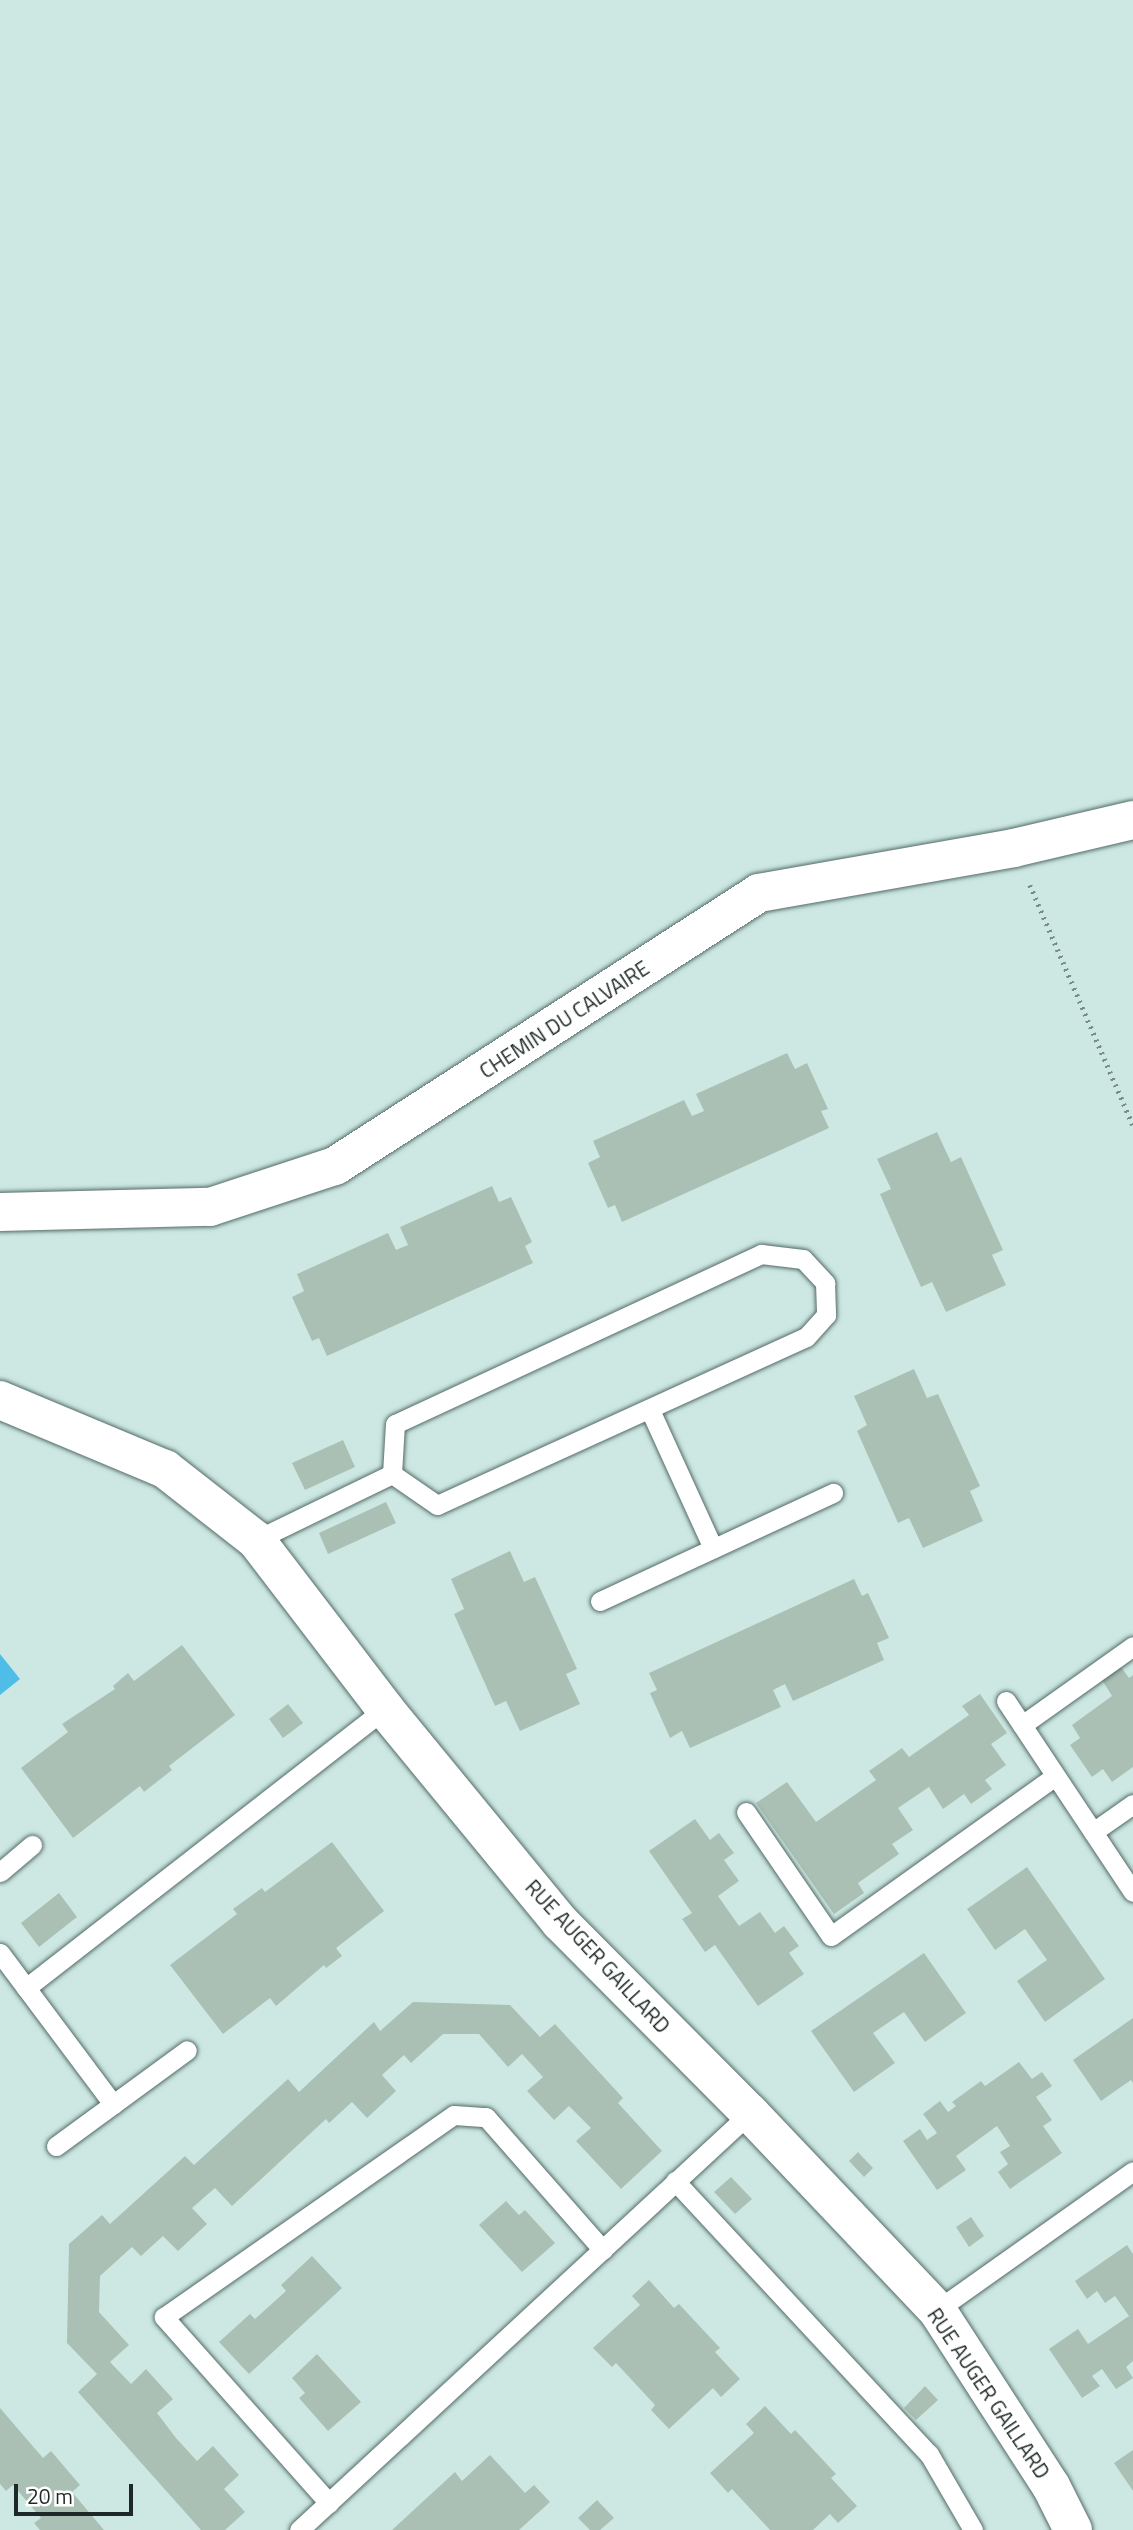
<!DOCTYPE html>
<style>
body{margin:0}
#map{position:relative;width:1133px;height:2530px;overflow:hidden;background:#cde8e3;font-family:"Titillium Web",sans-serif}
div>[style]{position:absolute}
.water>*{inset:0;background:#4ebee8}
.building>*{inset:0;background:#abc0b5}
.path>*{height:4.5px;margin-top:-2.25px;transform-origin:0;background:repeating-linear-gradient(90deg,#788b88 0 2px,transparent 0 7px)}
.roads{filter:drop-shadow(0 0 2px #546b67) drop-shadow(0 0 2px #546b67)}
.service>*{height:19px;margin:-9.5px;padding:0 9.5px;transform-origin:9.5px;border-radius:9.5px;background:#fff}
.minor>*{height:38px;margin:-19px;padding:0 19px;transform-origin:19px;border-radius:19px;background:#fff}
span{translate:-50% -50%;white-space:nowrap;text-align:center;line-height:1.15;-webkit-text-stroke:7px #fff;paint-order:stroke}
.street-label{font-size:21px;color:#1e2827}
.scale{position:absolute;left:14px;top:2484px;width:119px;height:32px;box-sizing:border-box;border:4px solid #1e2827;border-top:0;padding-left:9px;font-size:21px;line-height:24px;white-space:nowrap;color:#1e2827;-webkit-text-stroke:5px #fff;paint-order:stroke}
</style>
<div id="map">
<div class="water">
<div style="clip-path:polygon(0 1654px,20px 1679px,0 1695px)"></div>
</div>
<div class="building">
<div style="clip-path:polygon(787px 1053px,795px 1069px,807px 1063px,828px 1109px,821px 1111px,829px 1128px,622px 1222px,615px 1205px,608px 1208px,588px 1163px,600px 1157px,593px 1141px,684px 1100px,692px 1116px,704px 1111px,696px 1094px)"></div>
<div style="clip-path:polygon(937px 1132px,951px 1162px,961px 1157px,1003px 1250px,992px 1255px,1006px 1285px,946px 1312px,932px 1282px,921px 1287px,900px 1240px,880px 1194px,891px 1189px,877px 1159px)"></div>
<div style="clip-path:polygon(492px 1186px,499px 1202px,511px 1197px,532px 1242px,525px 1246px,533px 1263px,327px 1356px,319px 1338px,312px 1341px,292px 1297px,304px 1291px,297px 1274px,388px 1233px,396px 1250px,408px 1245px,400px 1227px)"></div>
<div style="clip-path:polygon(914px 1369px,927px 1398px,938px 1394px,980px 1486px,970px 1491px,983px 1521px,923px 1548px,909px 1518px,898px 1523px,877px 1476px,857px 1431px,867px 1425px,854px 1396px)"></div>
<div style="clip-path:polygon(343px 1440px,355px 1467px,305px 1490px,292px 1463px)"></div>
<div style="clip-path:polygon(386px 1502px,396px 1523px,328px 1554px,319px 1533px)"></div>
<div style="clip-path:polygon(510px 1551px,524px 1582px,535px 1577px,577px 1669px,566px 1674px,580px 1704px,520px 1731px,506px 1701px,495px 1706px,454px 1614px,464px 1609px,451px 1579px)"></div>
<div style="clip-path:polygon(854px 1579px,862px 1596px,868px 1593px,889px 1638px,877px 1643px,884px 1660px,793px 1701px,785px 1684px,773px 1690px,781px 1707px,690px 1748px,682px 1731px,670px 1738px,650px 1693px,657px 1690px,649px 1673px)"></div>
<div style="clip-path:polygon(182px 1645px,235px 1715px,169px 1766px,172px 1770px,144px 1792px,140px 1786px,73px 1838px,21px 1768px,68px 1732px,62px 1724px,115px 1689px,113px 1686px,128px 1673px,134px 1681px)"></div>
<div style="clip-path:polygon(1121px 1667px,1129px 1678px,1133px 1675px,1133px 1767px,1112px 1782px,1103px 1769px,1092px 1777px,1070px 1745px,1080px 1738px,1072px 1725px,1112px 1696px,1102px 1680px)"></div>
<div style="clip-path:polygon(980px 1694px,1007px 1733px,991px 1744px,1006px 1765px,985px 1780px,992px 1789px,971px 1804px,964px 1794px,943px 1809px,929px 1787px,898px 1808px,913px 1830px,892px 1844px,899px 1854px,858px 1883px,864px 1893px,834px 1914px,756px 1803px,787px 1782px,816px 1822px,876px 1780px,869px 1771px,902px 1748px,909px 1757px,969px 1715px,962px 1706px)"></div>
<div style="clip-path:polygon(288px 1704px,303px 1723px,283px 1738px,269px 1719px)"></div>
<div style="clip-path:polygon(695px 1819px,710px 1840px,719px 1833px,734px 1853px,724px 1860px,739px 1881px,718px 1896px,739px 1926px,760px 1912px,775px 1933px,784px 1926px,799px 1946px,789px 1953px,804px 1974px,758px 2006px,715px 1945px,705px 1952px,682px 1919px,692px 1913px,649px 1851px)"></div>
<div style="clip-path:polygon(332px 1842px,384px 1911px,336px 1948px,342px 1956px,326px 1968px,324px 1965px,276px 2006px,270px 1998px,223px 2034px,170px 1965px,237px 1914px,233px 1909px,262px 1888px,265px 1892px)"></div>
<div style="clip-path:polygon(1027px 1867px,1105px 1979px,1045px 2022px,1017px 1981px,1047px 1960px,1025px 1929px,995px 1950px,967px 1909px)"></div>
<div style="clip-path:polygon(59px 1893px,77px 1917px,39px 1947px,21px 1923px)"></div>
<div style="clip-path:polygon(924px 1953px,966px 2013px,925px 2042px,904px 2012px,873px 2033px,895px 2063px,854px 2092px,811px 2031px)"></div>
<div style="clip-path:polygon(413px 2002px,510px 2005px,540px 2037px,555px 2024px,623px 2098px,618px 2103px,662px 2151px,621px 2189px,576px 2141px,591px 2128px,569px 2106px,554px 2120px,527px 2091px,543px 2077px,522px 2054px,508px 2067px,479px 2034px,443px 2034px,411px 2063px,404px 2055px,382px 2075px,396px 2091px,367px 2118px,352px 2102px,329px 2123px,326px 2119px,232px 2206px,215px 2188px,192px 2208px,207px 2224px,178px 2251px,163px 2236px,141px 2256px,132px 2247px,100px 2276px,99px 2312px,129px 2345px,110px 2362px,131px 2384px,146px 2369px,173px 2399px,157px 2413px,176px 2438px,197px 2461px,213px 2446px,239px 2475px,224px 2489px,245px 2512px,225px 2530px,201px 2530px,78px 2392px,97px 2374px,67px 2343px,69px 2244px,102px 2215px,110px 2224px,185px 2156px,194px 2165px,288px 2079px,299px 2092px,374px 2022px,380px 2031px)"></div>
<div style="clip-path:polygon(1133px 2018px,1133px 2083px,1131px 2080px,1101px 2101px,1073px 2060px)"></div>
<div style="clip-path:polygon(1019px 2062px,1032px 2079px,1042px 2072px,1052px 2086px,1036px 2097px,1052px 2120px,1043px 2126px,1062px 2153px,1010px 2189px,998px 2172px,1008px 2164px,1000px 2152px,1010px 2146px,997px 2126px,956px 2156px,966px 2170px,937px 2190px,903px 2141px,920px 2129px,927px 2140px,937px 2133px,923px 2114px,940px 2101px,948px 2112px,956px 2106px,952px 2102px,981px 2081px,985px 2086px)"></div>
<div style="clip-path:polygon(858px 2152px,873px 2168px,864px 2177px,849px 2161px)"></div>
<div style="clip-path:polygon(731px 2177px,752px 2199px,735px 2214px,714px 2192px)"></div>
<div style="clip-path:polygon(506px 2201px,519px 2215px,525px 2210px,555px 2243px,522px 2272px,479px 2225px)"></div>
<div style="clip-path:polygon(971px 2217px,984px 2236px,969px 2247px,956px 2227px)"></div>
<div style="clip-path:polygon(1127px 2245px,1133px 2254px,1133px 2361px,1126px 2367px,1133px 2378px,1116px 2389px,1102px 2369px,1092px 2376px,1100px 2386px,1082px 2398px,1049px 2349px,1078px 2329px,1088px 2344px,1129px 2316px,1115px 2296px,1105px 2303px,1097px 2291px,1087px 2299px,1075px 2281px)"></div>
<div style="clip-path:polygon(312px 2256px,342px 2288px,249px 2374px,219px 2342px,250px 2314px,255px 2319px,286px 2291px,281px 2285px)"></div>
<div style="clip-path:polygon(649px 2280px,674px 2308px,679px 2304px,720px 2348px,715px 2352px,740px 2379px,721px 2397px,713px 2388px,669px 2429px,651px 2410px,655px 2405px,616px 2363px,612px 2367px,593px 2348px,640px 2305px,632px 2296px)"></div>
<div style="clip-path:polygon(317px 2354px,361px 2402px,328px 2431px,299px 2398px,305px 2393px,292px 2378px)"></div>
<div style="clip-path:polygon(925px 2386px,938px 2400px,916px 2420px,904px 2408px)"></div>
<div style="clip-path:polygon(765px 2406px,791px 2434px,795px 2430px,836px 2474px,831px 2478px,857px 2506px,838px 2523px,830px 2514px,813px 2530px,770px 2530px,732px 2489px,728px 2493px,710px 2473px,754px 2433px,746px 2424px)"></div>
<div style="clip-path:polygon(0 2408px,43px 2458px,51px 2451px,80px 2485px,72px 2492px,104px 2530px,40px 2530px,34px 2523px,41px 2518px,13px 2485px,6px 2491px,0 2484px)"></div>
<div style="clip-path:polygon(1133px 2450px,1133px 2491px,1114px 2463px)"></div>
<div style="clip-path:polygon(490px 2455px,525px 2493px,534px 2485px,550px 2502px,519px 2530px,392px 2530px,455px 2472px,462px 2481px)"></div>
<div style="clip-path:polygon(597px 2500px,614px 2518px,600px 2530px,590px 2530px,578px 2518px)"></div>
</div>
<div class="path">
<div style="left:1030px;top:885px;width:261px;rotate:66.8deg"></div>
</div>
<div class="roads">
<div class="service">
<div style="left:761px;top:1254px;width:42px;rotate:6.8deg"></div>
<div style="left:803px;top:1259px;width:33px;rotate:47deg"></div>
<div style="left:825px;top:1283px;width:32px;rotate:88deg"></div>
<div style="left:826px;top:1315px;width:30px;rotate:132deg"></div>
<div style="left:806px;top:1337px;width:405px;rotate:155.5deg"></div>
<div style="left:437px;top:1505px;width:55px;rotate:-145.4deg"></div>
<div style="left:392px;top:1474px;width:50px;rotate:-86.6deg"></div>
<div style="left:395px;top:1424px;width:404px;rotate:-24.9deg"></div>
<div style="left:650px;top:1410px;width:152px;rotate:65.5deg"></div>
<div style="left:256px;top:1540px;width:151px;rotate:-25.9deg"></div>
<div style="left:600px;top:1601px;width:257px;rotate:-24.9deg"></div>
<div style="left:1006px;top:1701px;width:229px;rotate:56.4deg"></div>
<div style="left:1022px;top:1725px;width:136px;rotate:-35.4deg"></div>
<div style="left:746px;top:1812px;width:150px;rotate:55.6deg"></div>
<div style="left:831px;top:1936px;width:275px;rotate:-35.5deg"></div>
<div style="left:1093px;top:1832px;width:49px;rotate:-35deg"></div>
<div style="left:0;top:1872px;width:42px;rotate:-40.2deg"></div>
<div style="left:0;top:1953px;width:189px;rotate:53.2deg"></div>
<div style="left:26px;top:1988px;width:455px;rotate:-37.9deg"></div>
<div style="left:56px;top:2146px;width:162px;rotate:-36.2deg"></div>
<div style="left:675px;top:2181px;width:373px;rotate:47.1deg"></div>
<div style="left:929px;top:2454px;width:88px;rotate:59.9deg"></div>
<div style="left:937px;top:2310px;width:240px;rotate:-35.3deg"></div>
<div style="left:329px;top:2503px;width:249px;rotate:-131.6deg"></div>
<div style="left:164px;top:2317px;width:353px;rotate:-34.9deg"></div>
<div style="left:454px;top:2115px;width:32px;rotate:4deg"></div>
<div style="left:486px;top:2117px;width:177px;rotate:48.7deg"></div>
<div style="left:299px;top:2530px;width:614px;rotate:-42.76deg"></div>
</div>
<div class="minor">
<div style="left:0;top:1212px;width:210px;rotate:-1.4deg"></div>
<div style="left:210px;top:1207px;width:132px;rotate:-18.2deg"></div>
<div style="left:335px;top:1166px;width:504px;rotate:-32.78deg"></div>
<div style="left:759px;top:893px;width:259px;rotate:-10deg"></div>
<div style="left:1014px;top:848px;width:122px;rotate:-13.2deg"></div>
<div style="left:0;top:1400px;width:179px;rotate:22.7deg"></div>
<div style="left:165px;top:1469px;width:115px;rotate:38deg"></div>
<div style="left:256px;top:1540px;width:213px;rotate:52.6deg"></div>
<div style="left:385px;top:1709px;width:276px;rotate:50.6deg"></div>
<div style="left:560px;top:1922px;width:269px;rotate:45.2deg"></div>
<div style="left:750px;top:2113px;width:272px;rotate:46.5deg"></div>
<div style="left:937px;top:2310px;width:210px;rotate:57.1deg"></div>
<div style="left:1051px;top:2486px;width:49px;rotate:63.4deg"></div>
</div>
</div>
<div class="street-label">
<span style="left:564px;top:1019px;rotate:-33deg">CHEMIN DU CALVAIRE</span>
<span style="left:598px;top:1956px;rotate:47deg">RUE AUGER GAILLARD</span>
<span style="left:989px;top:2393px;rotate:56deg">RUE AUGER GAILLARD</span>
</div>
<div class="scale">20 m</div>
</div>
